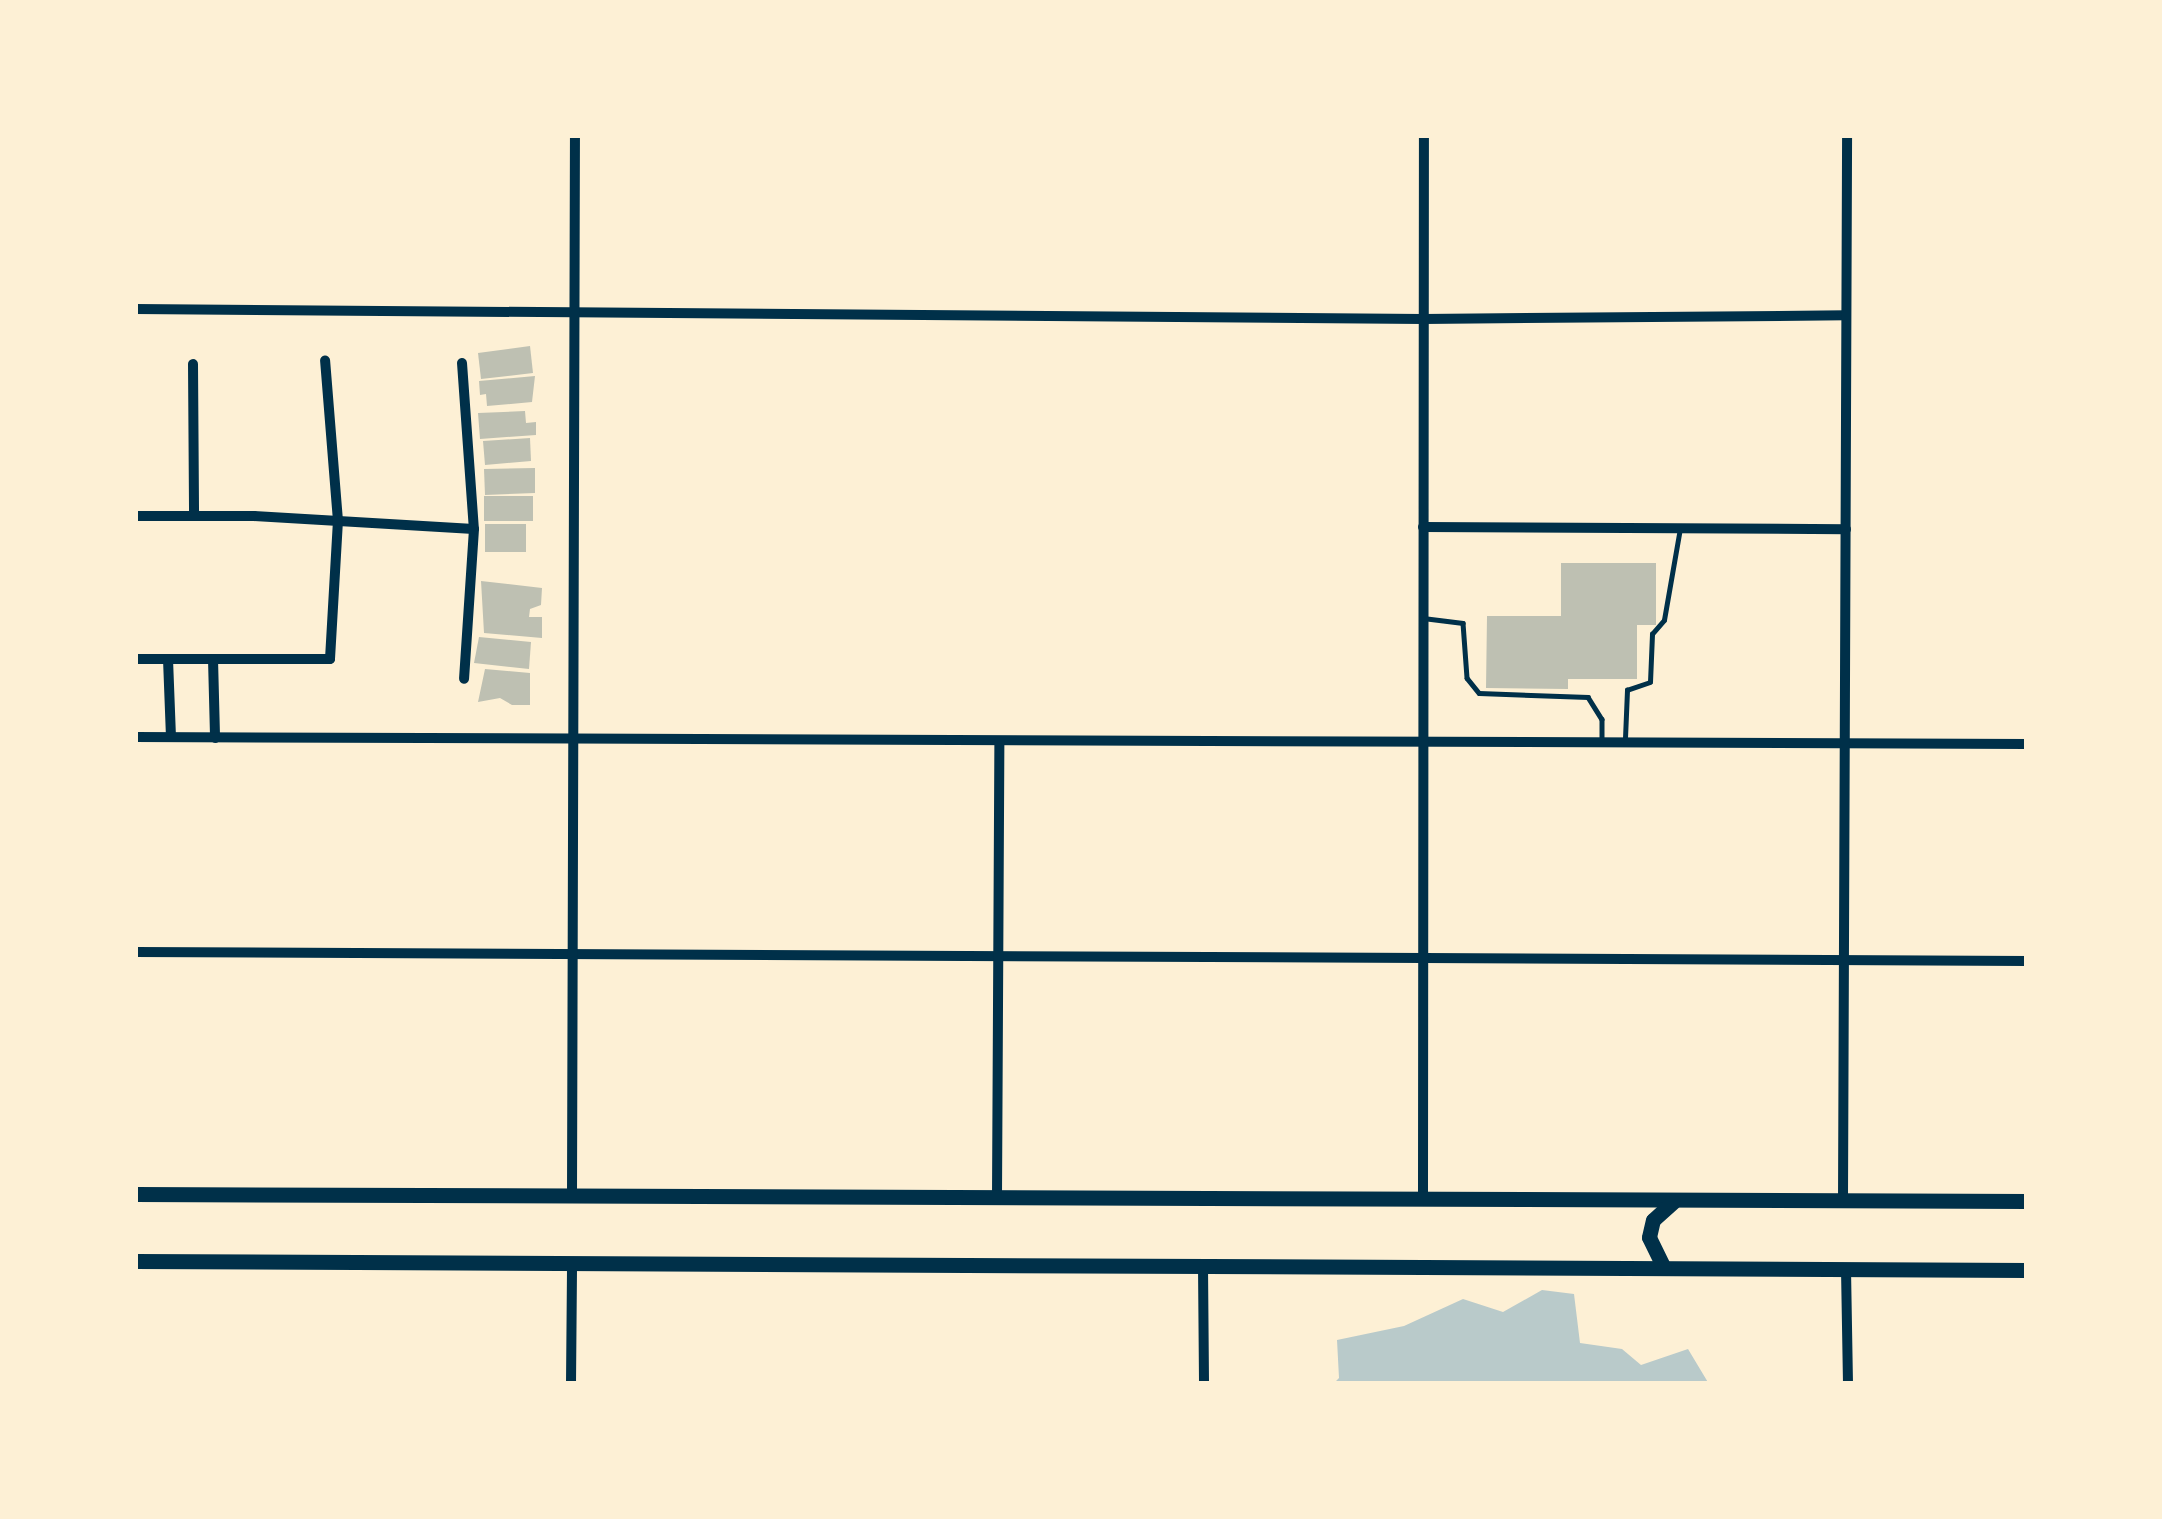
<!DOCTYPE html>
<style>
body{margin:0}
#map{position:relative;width:2162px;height:1519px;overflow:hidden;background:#fdf0d5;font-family:Cabin,sans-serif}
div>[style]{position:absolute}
.green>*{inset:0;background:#b9caca}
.building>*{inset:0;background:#bec0b2}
.service>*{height:4.5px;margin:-2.25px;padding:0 2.25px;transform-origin:2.25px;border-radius:2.25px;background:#003049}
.minor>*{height:10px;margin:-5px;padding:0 5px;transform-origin:5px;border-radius:5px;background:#003049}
.secondary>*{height:15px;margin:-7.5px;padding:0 7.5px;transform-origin:7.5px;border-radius:7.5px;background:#003049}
span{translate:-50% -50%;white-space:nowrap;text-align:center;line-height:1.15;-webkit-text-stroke:12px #fdf0d5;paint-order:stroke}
.frame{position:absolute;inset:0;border:138px solid #fdf0d5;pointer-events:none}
</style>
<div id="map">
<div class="green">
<div style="clip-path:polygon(1542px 1290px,1574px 1294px,1580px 1343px,1622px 1349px,1641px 1365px,1688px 1349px,1709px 1384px,1333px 1384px,1339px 1378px,1337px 1340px,1404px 1326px,1463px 1299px,1503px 1312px)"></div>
</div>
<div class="building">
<div style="clip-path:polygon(530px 346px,533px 373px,481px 379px,478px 353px)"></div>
<div style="clip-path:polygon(535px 376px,532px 402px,487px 406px,486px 394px,480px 395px,479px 381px)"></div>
<div style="clip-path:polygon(525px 411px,526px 423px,536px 422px,536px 435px,480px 439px,478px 413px)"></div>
<div style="clip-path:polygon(530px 438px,531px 461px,485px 465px,483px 441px)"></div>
<div style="clip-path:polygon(535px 468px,535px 493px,485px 495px,484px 469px)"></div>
<div style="clip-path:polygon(484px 496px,533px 496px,533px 521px,484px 521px)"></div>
<div style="clip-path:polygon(485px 524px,526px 524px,526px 552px,485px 552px)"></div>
<div style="clip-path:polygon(1561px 563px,1656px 563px,1656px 625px,1637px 625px,1637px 679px,1568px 679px,1568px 689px,1486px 688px,1487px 616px,1561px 616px)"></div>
<div style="clip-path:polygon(481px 581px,542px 588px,541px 605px,530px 609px,529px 617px,542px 617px,542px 638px,484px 633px)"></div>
<div style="clip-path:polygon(479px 637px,531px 642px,529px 669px,474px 663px)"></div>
<div style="clip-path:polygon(485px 669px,530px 673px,530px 705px,512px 705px,500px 698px,478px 702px)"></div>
</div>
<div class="service">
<div style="left:1423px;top:618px;width:40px;rotate:7.1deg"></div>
<div style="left:1463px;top:623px;width:55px;rotate:85.8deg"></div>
<div style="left:1467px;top:678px;width:19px;rotate:51deg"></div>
<div style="left:1479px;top:693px;width:109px;rotate:2.1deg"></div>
<div style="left:1588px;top:697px;width:26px;rotate:58deg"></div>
<div style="left:1602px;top:719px;width:19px;rotate:90deg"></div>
<div style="left:1625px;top:738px;width:48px;rotate:-87.6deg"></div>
<div style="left:1627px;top:690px;width:24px;rotate:-19deg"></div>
<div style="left:1650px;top:682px;width:48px;rotate:-87.6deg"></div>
<div style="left:1652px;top:634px;width:18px;rotate:-49deg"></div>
<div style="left:1664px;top:620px;width:93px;rotate:-80.1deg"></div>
</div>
<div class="minor">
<div style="left:135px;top:309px;width:1288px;rotate:0.44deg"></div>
<div style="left:1423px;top:319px;width:423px;rotate:-0.5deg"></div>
<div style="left:462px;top:363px;width:166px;rotate:85.9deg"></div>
<div style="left:474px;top:529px;width:150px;rotate:93.8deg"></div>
<div style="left:193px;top:364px;width:150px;rotate:89.6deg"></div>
<div style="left:135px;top:516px;width:119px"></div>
<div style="left:254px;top:516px;width:220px;rotate:3.4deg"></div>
<div style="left:1423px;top:527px;width:423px;rotate:0.3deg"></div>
<div style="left:135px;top:659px;width:195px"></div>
<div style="left:330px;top:659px;width:138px;rotate:-86.7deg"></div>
<div style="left:338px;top:521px;width:161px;rotate:-94.6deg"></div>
<div style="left:168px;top:659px;width:78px;rotate:87.8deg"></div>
<div style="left:213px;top:659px;width:79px;rotate:88.5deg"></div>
<div style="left:135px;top:737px;width:1892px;rotate:0.21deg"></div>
<div style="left:135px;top:952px;width:1892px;rotate:0.27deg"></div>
<div style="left:572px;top:1195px;width:1060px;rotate:-89.84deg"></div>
<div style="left:997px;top:1197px;width:456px;rotate:-89.7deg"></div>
<div style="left:1423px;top:1199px;width:1064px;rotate:-89.95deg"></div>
<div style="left:1843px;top:1200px;width:1065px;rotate:-89.78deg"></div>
<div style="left:1203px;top:1266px;width:118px;rotate:89.5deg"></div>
<div style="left:1846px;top:1269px;width:115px;rotate:89deg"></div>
<div style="left:571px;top:1384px;width:121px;rotate:-89.5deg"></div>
</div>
<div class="secondary">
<div style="left:135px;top:1194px;width:1892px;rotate:0.21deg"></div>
<div style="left:135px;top:1261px;width:1892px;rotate:0.27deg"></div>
<div style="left:1664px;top:1268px;width:34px;rotate:-116deg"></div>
<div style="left:1649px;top:1237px;width:17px;rotate:-77deg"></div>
<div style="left:1653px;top:1220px;width:27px;rotate:-42deg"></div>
</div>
<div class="frame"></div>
</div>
